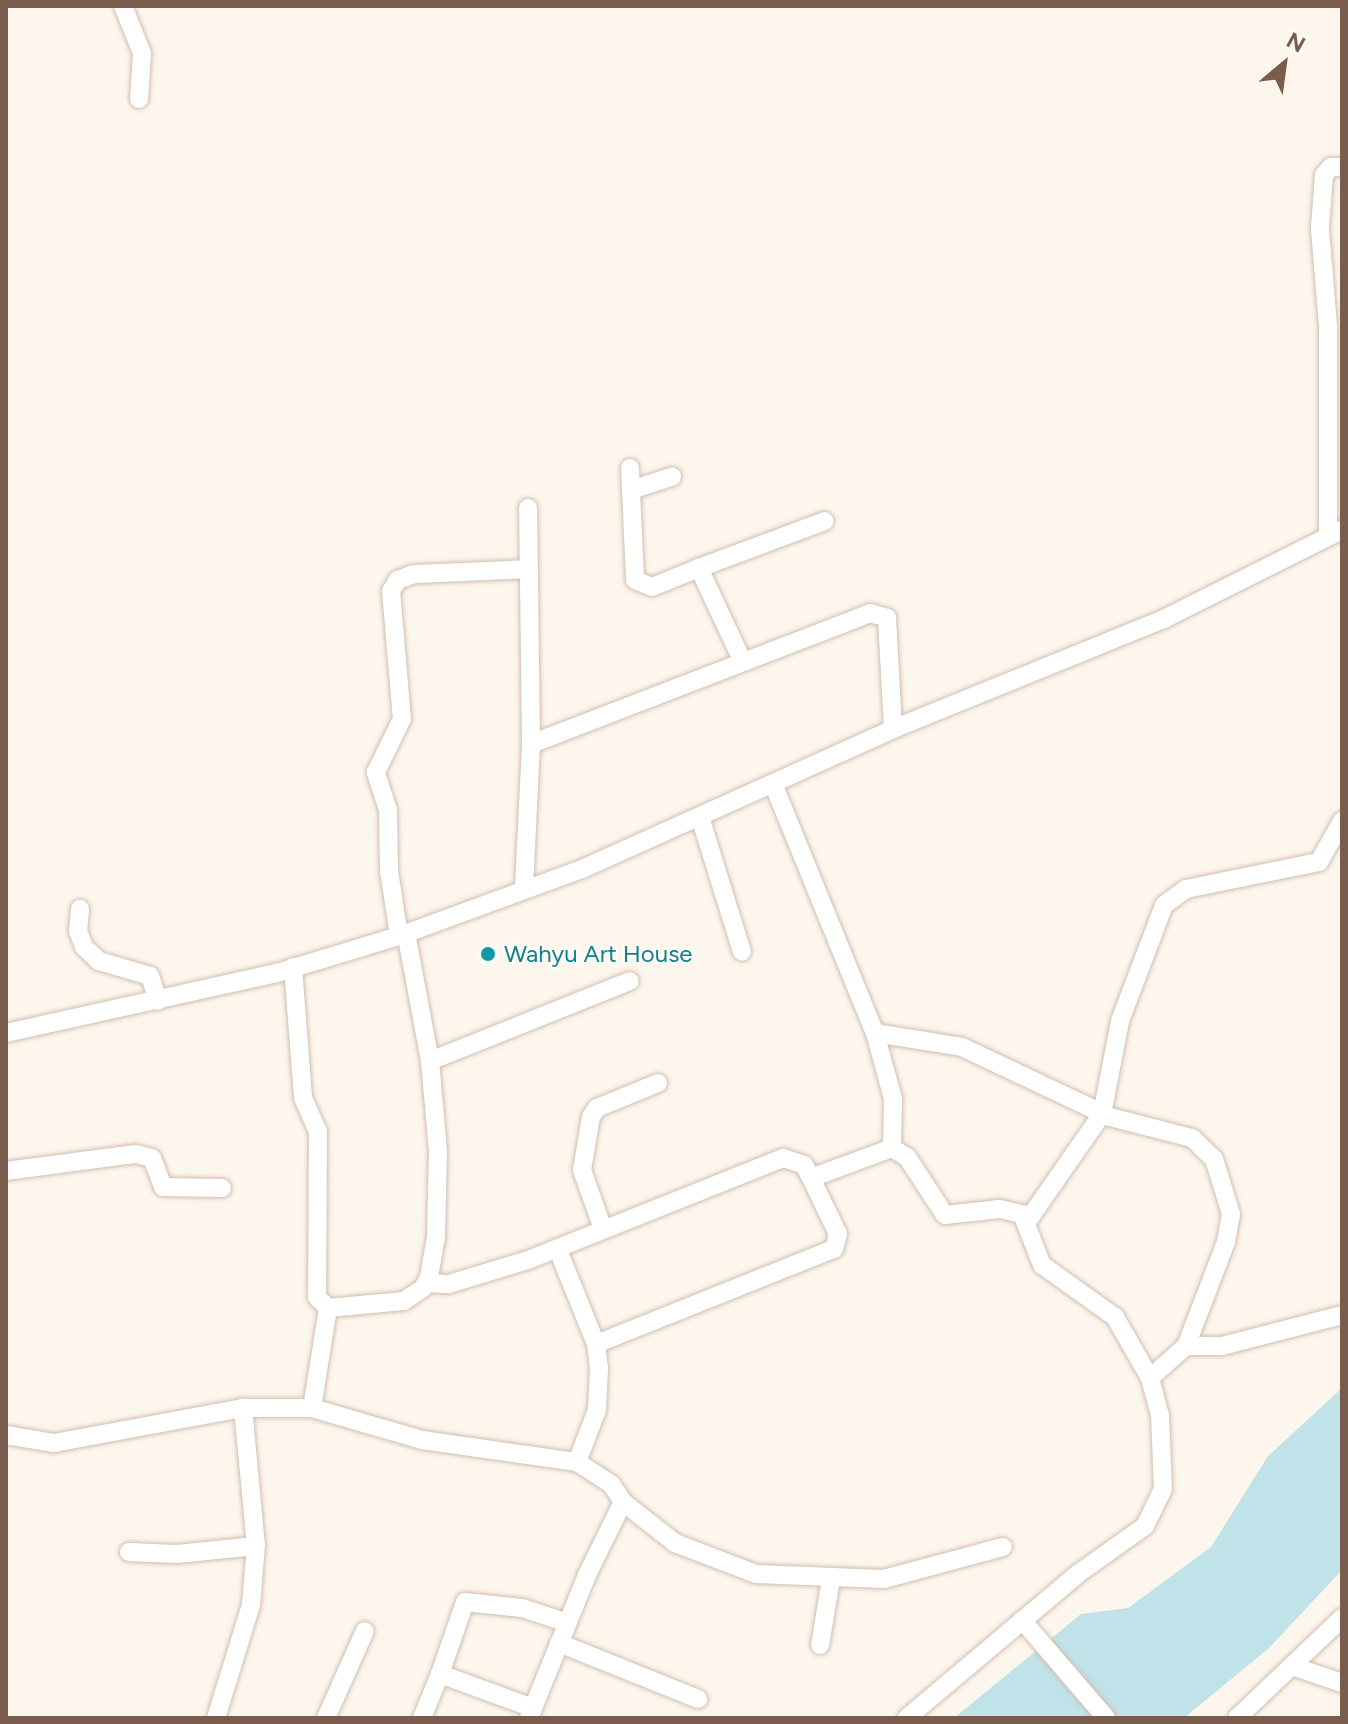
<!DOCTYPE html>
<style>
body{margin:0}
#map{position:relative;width:1348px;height:1724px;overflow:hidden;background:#fdf6ec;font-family:Figtree,sans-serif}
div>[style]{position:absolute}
.water>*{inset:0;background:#bfe3e8}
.roads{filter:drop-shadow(0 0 2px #d1beb0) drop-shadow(0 0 2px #d1beb0)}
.minor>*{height:18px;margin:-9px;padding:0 9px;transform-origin:9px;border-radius:9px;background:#fff}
.dots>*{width:22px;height:22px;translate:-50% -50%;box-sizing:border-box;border:4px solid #fffaf3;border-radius:50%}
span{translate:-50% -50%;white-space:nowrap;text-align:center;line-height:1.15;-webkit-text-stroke:6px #fffaf3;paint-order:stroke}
.culture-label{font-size:24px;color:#0d838f}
.left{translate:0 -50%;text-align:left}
.frame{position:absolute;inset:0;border:8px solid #7a5c4d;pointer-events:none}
.north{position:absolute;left:1244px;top:24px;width:80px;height:80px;-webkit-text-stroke:6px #fffaf3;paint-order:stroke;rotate:29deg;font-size:22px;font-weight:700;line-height:32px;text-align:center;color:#7a5c4d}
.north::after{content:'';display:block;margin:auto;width:28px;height:36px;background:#7a5c4d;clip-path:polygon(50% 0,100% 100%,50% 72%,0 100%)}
</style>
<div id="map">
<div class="water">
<div style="clip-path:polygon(1342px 1388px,1342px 1570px,1269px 1648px,1184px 1718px,954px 1718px,1081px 1614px,1128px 1608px,1211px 1547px,1268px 1456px)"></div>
</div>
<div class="roads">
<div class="minor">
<div style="left:123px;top:6px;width:51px;rotate:68deg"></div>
<div style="left:142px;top:53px;width:46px;rotate:93.7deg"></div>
<div style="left:630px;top:468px;width:112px;rotate:87.4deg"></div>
<div style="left:635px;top:580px;width:18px;rotate:22deg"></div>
<div style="left:652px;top:587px;width:51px;rotate:-22deg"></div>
<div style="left:634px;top:489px;width:40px;rotate:-18deg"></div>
<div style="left:1328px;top:534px;width:208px;rotate:-90deg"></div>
<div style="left:1328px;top:326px;width:98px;rotate:-94.7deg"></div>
<div style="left:1320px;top:228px;width:53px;rotate:-85.7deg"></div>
<div style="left:1324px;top:175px;width:11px;rotate:-49deg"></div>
<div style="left:1331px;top:167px;width:11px"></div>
<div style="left:742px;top:660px;width:102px;rotate:-115.1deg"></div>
<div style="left:699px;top:568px;width:134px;rotate:-20.5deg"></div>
<div style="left:531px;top:744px;width:363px;rotate:-21.1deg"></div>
<div style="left:870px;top:613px;width:18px;rotate:16deg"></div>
<div style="left:887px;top:618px;width:111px;rotate:86.9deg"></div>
<div style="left:774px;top:786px;width:267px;rotate:67.8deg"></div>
<div style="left:875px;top:1033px;width:88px;rotate:9.1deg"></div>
<div style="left:962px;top:1047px;width:164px;rotate:25.3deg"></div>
<div style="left:1110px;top:1117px;width:85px;rotate:14.4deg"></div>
<div style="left:1192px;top:1138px;width:30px;rotate:44deg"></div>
<div style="left:1214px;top:1159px;width:58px;rotate:72.8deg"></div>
<div style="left:1231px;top:1214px;width:28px;rotate:100deg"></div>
<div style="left:1226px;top:1242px;width:111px;rotate:111deg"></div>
<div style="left:1186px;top:1346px;width:48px;rotate:138.4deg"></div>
<div style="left:700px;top:817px;width:141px;rotate:72.7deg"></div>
<div style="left:524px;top:888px;width:144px;rotate:-87.2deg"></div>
<div style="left:531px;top:744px;width:236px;rotate:-90.7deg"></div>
<div style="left:80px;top:909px;width:22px;rotate:95deg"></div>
<div style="left:78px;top:931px;width:17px;rotate:69deg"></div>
<div style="left:84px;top:947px;width:21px;rotate:43deg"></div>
<div style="left:99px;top:961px;width:53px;rotate:16.4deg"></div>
<div style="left:150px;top:976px;width:26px;rotate:72deg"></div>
<div style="left:399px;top:936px;width:66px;rotate:-98.7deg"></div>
<div style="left:389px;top:871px;width:61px;rotate:-90.9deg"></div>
<div style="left:388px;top:810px;width:40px;rotate:-108deg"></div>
<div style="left:376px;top:772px;width:59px;rotate:-63.9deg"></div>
<div style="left:402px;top:719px;width:128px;rotate:-94.9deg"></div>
<div style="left:391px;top:591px;width:13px;rotate:-58deg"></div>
<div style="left:398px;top:580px;width:17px;rotate:-21deg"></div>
<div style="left:414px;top:574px;width:114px;rotate:-2.5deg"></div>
<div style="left:293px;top:967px;width:131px;rotate:85.6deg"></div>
<div style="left:303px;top:1098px;width:36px;rotate:66deg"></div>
<div style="left:318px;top:1131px;width:166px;rotate:90.3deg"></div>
<div style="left:317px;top:1297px;width:16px;rotate:45deg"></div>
<div style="left:328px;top:1308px;width:76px;rotate:-5.3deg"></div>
<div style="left:404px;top:1301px;width:23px;rotate:-34deg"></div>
<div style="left:423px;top:1288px;width:13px;rotate:-61deg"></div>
<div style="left:429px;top:1277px;width:41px;rotate:-80.1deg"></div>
<div style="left:436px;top:1237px;width:86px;rotate:-88.7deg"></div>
<div style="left:438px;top:1151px;width:90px;rotate:-95.1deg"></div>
<div style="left:430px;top:1061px;width:130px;rotate:-100.6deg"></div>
<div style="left:6px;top:1033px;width:278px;rotate:-12.5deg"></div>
<div style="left:277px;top:973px;width:127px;rotate:-16.9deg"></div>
<div style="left:399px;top:936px;width:195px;rotate:-20.1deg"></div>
<div style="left:582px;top:869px;width:341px;rotate:-24.2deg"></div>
<div style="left:893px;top:729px;width:292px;rotate:-22.1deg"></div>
<div style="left:1164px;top:619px;width:199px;rotate:-26.6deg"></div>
<div style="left:875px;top:1033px;width:68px;rotate:74.7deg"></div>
<div style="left:893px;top:1099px;width:49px;rotate:91.2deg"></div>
<div style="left:430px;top:1061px;width:215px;rotate:-21.8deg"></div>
<div style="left:6px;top:1171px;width:131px;rotate:-7.5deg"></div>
<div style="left:136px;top:1154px;width:16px;rotate:14deg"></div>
<div style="left:152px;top:1158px;width:31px;rotate:69deg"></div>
<div style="left:163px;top:1187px;width:59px;rotate:1deg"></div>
<div style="left:1026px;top:1223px;width:133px;rotate:-55.1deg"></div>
<div style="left:1102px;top:1114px;width:95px;rotate:-79deg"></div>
<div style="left:1120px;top:1021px;width:124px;rotate:-69.2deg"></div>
<div style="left:1164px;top:905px;width:27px;rotate:-36deg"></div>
<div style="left:1186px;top:889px;width:136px;rotate:-11.5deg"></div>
<div style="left:1319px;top:862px;width:47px;rotate:-60.7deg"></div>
<div style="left:603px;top:1229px;width:63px;rotate:-109.6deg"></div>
<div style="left:582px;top:1170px;width:54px;rotate:-80.4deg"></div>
<div style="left:591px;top:1117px;width:11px;rotate:-56deg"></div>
<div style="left:597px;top:1108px;width:66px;rotate:-22.3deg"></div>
<div style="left:558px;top:1250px;width:101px;rotate:68deg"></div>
<div style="left:596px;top:1344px;width:25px;rotate:83deg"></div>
<div style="left:599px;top:1369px;width:41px;rotate:92.8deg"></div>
<div style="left:597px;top:1410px;width:56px;rotate:111deg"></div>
<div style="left:427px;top:1283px;width:22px;rotate:3deg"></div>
<div style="left:449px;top:1284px;width:83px;rotate:-16.9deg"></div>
<div style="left:528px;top:1260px;width:275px;rotate:-21.8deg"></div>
<div style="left:783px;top:1158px;width:22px;rotate:18deg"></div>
<div style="left:804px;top:1165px;width:15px;rotate:62deg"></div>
<div style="left:596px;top:1344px;width:256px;rotate:-21.8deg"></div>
<div style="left:834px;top:1249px;width:16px;rotate:-75deg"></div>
<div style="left:838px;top:1234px;width:62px;rotate:-115.7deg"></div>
<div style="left:811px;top:1178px;width:86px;rotate:-20.3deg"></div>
<div style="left:892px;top:1148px;width:17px;rotate:31deg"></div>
<div style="left:907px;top:1157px;width:69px;rotate:56.8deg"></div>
<div style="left:945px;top:1215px;width:55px;rotate:-6.2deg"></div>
<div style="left:1000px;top:1209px;width:23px;rotate:13deg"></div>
<div style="left:1022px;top:1214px;width:55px;rotate:68.6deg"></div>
<div style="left:1042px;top:1265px;width:90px;rotate:35.5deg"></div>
<div style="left:1115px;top:1317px;width:70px;rotate:60.2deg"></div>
<div style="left:1150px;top:1378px;width:38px;rotate:75deg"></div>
<div style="left:1160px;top:1415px;width:74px;rotate:87.7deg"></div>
<div style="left:1163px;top:1489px;width:41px;rotate:115.9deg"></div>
<div style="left:1145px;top:1526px;width:81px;rotate:144.5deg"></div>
<div style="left:1079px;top:1573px;width:225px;rotate:139.9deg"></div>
<div style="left:1186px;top:1346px;width:36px"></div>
<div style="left:1222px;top:1346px;width:124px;rotate:-14.5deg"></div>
<div style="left:312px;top:1408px;width:101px;rotate:-80.9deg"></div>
<div style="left:6px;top:1435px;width:49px;rotate:9.5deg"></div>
<div style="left:54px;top:1443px;width:192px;rotate:-10.5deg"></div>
<div style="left:243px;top:1408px;width:69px"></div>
<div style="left:312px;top:1408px;width:115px;rotate:16.2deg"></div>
<div style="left:422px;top:1440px;width:157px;rotate:8.1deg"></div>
<div style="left:577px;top:1462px;width:40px;rotate:32.9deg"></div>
<div style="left:611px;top:1484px;width:22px;rotate:56deg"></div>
<div style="left:623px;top:1502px;width:66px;rotate:38.3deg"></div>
<div style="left:675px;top:1543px;width:87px;rotate:20.9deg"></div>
<div style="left:756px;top:1574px;width:128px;rotate:2.2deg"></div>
<div style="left:884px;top:1579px;width:123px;rotate:-15.1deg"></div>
<div style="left:129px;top:1552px;width:48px;rotate:2.4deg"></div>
<div style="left:177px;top:1554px;width:79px;rotate:-5.8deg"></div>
<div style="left:1022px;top:1620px;width:129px;rotate:49.4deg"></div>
<div style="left:559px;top:1643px;width:150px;rotate:21.9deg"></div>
<div style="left:820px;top:1645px;width:67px;rotate:-80.5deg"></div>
<div style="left:1295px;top:1667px;width:50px;rotate:18.8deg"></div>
<div style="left:440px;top:1674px;width:76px;rotate:-70.9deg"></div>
<div style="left:465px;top:1602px;width:57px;rotate:6deg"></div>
<div style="left:522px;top:1608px;width:48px;rotate:18.1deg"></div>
<div style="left:216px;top:1718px;width:118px;rotate:-72.8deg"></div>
<div style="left:251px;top:1605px;width:59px;rotate:-85.2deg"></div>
<div style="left:256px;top:1546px;width:139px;rotate:-95.4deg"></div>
<div style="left:326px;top:1718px;width:95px;rotate:-65.9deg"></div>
<div style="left:422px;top:1718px;width:48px;rotate:-67.8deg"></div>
<div style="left:440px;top:1674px;width:99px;rotate:20.1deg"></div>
<div style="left:529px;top:1718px;width:157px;rotate:-67.9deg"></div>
<div style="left:588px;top:1573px;width:79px;rotate:-63.8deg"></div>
<div style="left:1237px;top:1718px;width:145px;rotate:-43.6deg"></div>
</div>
</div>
<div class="dots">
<div style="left:488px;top:954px;background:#0f9aa8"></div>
</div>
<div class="culture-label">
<span class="left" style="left:504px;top:954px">Wahyu Art House</span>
</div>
<div class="frame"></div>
<div class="north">N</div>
</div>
